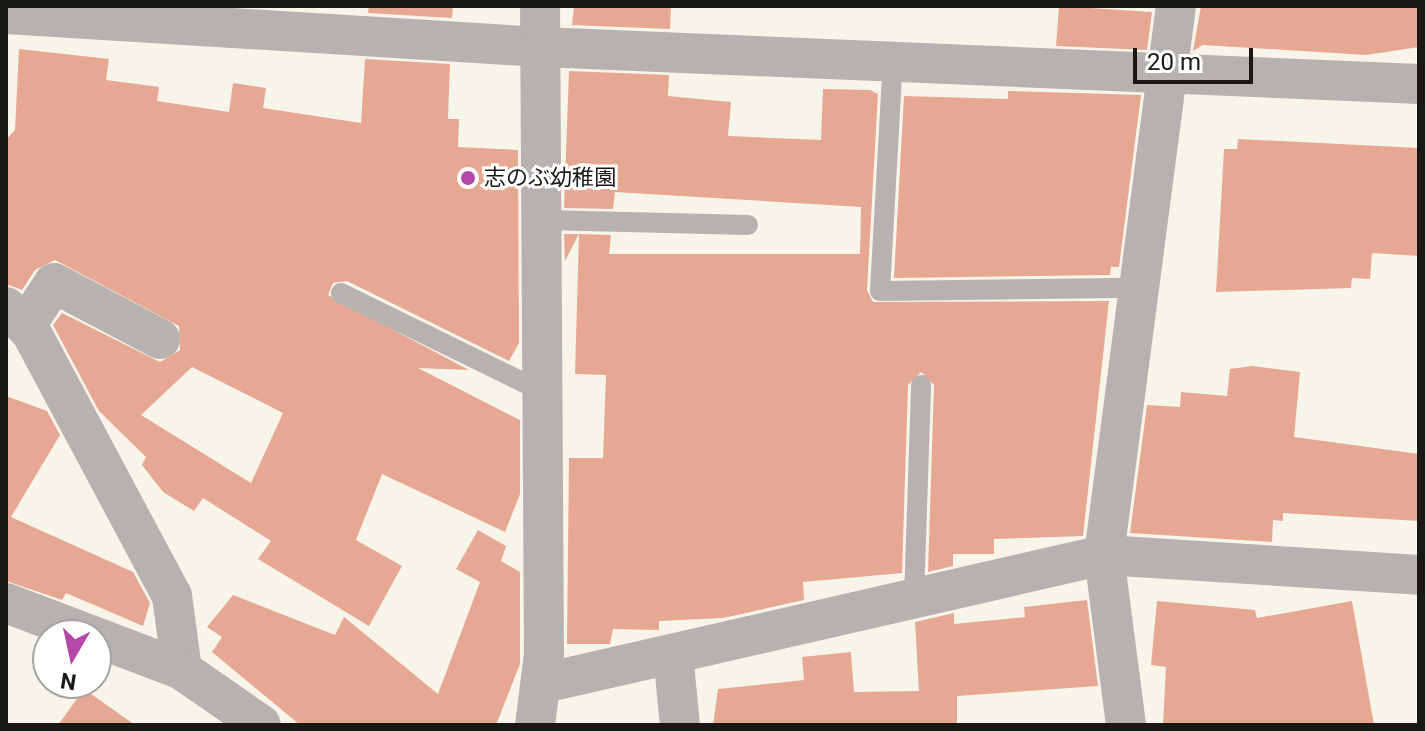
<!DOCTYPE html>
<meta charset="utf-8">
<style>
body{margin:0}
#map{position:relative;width:1425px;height:731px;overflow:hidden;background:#f7f4e9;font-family:Roboto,"Noto Sans JP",sans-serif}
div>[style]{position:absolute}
.building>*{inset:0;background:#e7a893}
.service>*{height:20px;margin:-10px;padding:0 10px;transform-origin:10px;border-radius:10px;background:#b7b2b0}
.minor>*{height:40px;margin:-20px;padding:0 20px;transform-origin:20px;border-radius:20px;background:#b7b2b0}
.dots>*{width:22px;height:22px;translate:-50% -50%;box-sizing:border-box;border:4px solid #fff;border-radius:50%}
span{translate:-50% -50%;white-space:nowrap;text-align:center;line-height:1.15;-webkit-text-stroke:6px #fff;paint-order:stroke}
.poi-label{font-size:22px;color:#191814}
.left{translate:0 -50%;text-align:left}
.frame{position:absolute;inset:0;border:8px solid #191814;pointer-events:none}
.north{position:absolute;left:32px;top:619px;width:80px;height:80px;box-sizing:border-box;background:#fff;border:2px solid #a3a3a1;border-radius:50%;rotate:189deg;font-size:22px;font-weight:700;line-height:32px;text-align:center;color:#191814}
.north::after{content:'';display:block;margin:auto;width:28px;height:36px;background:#b448a9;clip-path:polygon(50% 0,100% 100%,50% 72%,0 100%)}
.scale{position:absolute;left:1133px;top:48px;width:120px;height:36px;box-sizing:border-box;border:4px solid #191814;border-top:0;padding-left:10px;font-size:24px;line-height:28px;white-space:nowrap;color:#191814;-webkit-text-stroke:6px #fff;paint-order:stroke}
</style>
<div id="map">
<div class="building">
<div style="clip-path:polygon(369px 6px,453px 6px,452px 18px,368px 13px)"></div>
<div style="clip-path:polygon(574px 6px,671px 6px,670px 29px,572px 25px)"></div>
<div style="clip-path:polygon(1059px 6px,1152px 12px,1147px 50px,1056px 46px)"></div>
<div style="clip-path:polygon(1201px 6px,1419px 6px,1419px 47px,1366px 55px,1203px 45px,1193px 51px)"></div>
<div style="clip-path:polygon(evenodd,19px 49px,109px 59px,106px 80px,159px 87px,157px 101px,229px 112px,233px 83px,266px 88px,263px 108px,361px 123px,365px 59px,450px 64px,448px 119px,459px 119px,458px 147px,518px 150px,519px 343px,509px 361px,347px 281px,333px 283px,328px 295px,469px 370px,418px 368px,520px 420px,520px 494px,505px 532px,382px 474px,356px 540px,402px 566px,369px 626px,258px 559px,271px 541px,203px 498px,194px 511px,163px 492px,142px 465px,146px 457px,99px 411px,53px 325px,62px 313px,160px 362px,180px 350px,179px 326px,55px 260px,35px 270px,22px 290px,6px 284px,6px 140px,15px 130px,19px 49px,192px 367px,283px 413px,251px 483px,141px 415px,192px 367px)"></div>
<div style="clip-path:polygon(569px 71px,669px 75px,668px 96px,731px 102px,728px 136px,821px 140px,823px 89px,870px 90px,878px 94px,867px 290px,873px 302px,1109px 301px,1083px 536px,994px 539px,994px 554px,953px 554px,953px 566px,928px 572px,934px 385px,921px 372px,908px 385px,902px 573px,803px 582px,804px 600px,723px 618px,659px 621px,659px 630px,613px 629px,610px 644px,567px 644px,569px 458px,603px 458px,606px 375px,575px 374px,579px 234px,611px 235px,609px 254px,860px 254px,861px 207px,615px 192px,613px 209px,564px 208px)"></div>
<div style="clip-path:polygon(1008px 91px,1141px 95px,1119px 267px,1111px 267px,1110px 275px,894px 278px,904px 96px,1008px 99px)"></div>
<div style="clip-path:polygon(1238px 139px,1419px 148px,1419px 256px,1372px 253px,1370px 279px,1352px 278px,1351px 288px,1216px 292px,1224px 149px,1237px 149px)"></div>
<div style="clip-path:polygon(564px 234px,579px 234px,565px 261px)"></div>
<div style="clip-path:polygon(1252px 366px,1300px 372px,1294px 437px,1419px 454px,1419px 521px,1283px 513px,1283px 521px,1273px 520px,1272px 542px,1130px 533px,1147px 405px,1180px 407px,1181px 392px,1227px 396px,1230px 369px)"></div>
<div style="clip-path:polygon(6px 396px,47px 411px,60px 435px,11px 517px,133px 572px,150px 603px,143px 626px,66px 593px,62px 600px,6px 581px)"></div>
<div style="clip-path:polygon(478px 530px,506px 546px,501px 561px,520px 572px,520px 664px,496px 725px,300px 725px,212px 652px,222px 637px,207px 627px,233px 595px,335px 635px,344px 617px,438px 694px,480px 582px,456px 569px)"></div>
<div style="clip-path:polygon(1087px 600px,1098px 686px,957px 696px,957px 725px,713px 725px,718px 689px,804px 680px,802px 657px,851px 652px,854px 692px,919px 691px,915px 622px,954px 613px,954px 624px,1025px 617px,1024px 607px)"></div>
<div style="clip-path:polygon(1157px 601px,1255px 610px,1257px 618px,1352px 601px,1374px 725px,1163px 725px,1166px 667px,1151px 665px)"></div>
<div style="clip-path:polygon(84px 689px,135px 725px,58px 725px)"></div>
</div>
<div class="service">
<div style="left:893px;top:58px;width:233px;rotate:93.2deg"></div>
<div style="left:880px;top:291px;width:260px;rotate:-0.7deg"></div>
<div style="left:543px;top:220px;width:205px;rotate:1.4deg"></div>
<div style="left:341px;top:293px;width:225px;rotate:26.1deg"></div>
<div style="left:914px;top:599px;width:214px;rotate:-88.1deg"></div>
</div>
<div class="minor">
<div style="left:6px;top:14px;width:536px;rotate:3.53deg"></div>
<div style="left:541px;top:47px;width:879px;rotate:2.41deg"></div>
<div style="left:6px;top:307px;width:35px;rotate:45deg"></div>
<div style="left:31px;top:332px;width:299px;rotate:61.9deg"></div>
<div style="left:172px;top:596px;width:75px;rotate:82.3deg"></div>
<div style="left:26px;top:325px;width:50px;rotate:-56.3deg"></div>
<div style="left:54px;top:283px;width:120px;rotate:27.8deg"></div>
<div style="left:6px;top:603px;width:188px;rotate:20.8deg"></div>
<div style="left:182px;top:670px;width:96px;rotate:34.8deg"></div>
<div style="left:673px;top:654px;width:71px;rotate:84.4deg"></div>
<div style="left:544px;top:683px;width:574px;rotate:-12.88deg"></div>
<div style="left:1104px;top:555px;width:316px;rotate:3.6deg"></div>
<div style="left:535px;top:725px;width:71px;rotate:-82.7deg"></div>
<div style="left:544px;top:655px;width:649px;rotate:-90.35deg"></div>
<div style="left:1126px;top:725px;width:171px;rotate:-97.4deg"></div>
<div style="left:1104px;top:555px;width:554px;rotate:-82.53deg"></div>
</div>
<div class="dots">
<div style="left:468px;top:178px;background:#b448a9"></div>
</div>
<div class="poi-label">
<span class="left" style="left:484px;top:178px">志のぶ幼稚園</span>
</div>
<div class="frame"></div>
<div class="north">N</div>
<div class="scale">20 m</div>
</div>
